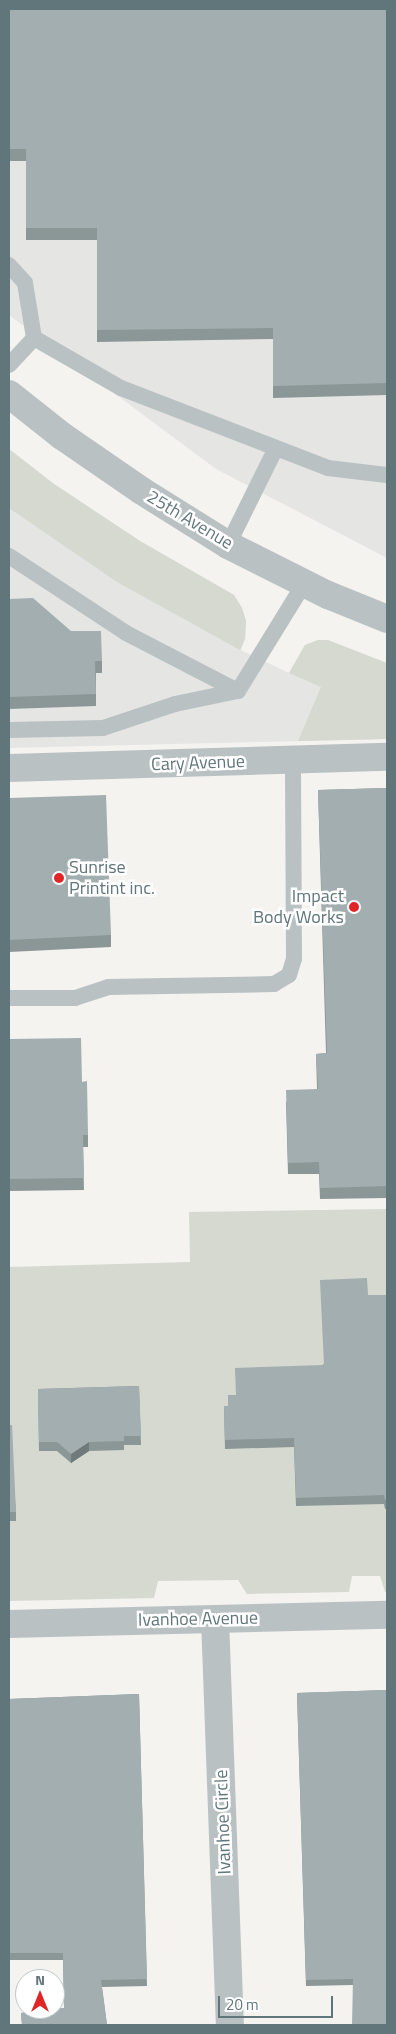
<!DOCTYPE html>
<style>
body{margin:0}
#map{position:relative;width:396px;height:2034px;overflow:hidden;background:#f4f3f0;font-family:"Titillium Web",sans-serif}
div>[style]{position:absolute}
.built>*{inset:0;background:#e5e5e4}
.green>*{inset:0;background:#d5d9d0}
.service>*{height:16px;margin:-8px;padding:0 8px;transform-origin:8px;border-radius:8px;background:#bac1c3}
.minor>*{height:28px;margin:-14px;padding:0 14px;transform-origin:14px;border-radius:14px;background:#bac1c3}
.tertiary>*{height:28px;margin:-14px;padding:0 14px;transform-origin:14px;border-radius:14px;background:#bac1c3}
.wall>*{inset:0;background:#8b9697}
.shaded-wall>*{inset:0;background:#717a7b}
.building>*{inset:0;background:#a2aeb0}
.dots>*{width:14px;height:14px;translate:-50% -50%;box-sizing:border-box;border:2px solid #fff;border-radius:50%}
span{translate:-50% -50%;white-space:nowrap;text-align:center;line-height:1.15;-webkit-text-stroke:5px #fff;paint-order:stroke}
.street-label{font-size:18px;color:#60767b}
.poi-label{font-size:18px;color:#60767b}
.left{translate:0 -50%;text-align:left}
.right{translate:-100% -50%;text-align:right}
.frame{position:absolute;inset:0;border:10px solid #60767b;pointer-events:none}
.north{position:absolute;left:15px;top:1969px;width:50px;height:50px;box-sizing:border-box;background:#fff;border:1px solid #bfc8ca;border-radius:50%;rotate:0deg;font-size:14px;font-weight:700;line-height:20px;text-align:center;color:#60767b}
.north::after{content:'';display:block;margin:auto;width:18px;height:22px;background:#df2627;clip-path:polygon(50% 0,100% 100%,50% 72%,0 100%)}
.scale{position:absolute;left:218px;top:1996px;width:115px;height:22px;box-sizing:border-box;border:2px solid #60767b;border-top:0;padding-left:6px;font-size:15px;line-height:18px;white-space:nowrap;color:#60767b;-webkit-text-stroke:4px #fff;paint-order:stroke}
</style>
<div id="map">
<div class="built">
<div style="clip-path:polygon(9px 9px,387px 9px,387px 558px,216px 469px,9px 315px)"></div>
<div style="clip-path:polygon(9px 449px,54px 484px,140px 541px,234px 595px,242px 608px,246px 621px,245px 639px,241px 650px,289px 673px,305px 645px,318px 640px,387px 663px,387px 739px,9px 748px)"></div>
</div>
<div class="green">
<div style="clip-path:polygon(9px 449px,54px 484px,140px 541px,234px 595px,242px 608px,246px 621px,245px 639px,240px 650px,117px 582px,9px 508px)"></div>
<div style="clip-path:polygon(318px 640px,328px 640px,387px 663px,387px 739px,298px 741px,321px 687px,289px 673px,305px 645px)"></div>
<div style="clip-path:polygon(387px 1209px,387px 1592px,385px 1592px,380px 1576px,352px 1576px,349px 1592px,247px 1594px,238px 1580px,158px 1581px,154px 1598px,9px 1601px,9px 1267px,190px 1262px,189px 1212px)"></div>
</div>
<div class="service">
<div style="left:9px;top:265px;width:24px;rotate:48deg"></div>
<div style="left:25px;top:283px;width:56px;rotate:80.7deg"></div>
<div style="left:9px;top:365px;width:37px;rotate:-47deg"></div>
<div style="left:34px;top:338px;width:100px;rotate:29.9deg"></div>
<div style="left:121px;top:388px;width:222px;rotate:21.1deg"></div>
<div style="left:328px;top:468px;width:59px;rotate:6.8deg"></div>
<div style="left:228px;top:545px;width:108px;rotate:-63.7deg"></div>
<div style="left:9px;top:556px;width:140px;rotate:33.3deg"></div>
<div style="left:126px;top:633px;width:126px;rotate:27.4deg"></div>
<div style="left:238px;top:691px;width:128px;rotate:-58.4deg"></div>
<div style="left:9px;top:730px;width:94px;rotate:-1.2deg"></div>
<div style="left:103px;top:728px;width:76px;rotate:-18.4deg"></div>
<div style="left:175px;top:704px;width:64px;rotate:-11.7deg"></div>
<div style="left:9px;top:998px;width:66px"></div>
<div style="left:75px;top:998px;width:35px;rotate:-18deg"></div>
<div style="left:108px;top:987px;width:166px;rotate:-1deg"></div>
<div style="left:274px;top:984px;width:17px;rotate:-31deg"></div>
<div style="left:289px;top:975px;width:17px;rotate:-73deg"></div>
<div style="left:294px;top:959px;width:198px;rotate:-90.3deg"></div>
</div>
<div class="minor">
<div style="left:9px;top:768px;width:378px;rotate:-1.7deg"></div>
<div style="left:215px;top:1619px;width:406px;rotate:87.9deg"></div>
<div style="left:9px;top:1624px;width:378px;rotate:-1.4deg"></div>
</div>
<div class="tertiary">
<div style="left:9px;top:394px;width:68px;rotate:38.4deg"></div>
<div style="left:62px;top:436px;width:97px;rotate:34.5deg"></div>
<div style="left:142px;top:491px;width:102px;rotate:32.1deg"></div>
<div style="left:228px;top:545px;width:112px;rotate:26.6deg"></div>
<div style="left:328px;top:595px;width:64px;rotate:22.1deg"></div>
</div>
<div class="wall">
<div style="clip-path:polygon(9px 9px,387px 9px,387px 395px,273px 398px,273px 339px,97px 342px,97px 240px,26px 240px,26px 161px,9px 161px)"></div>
<div style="clip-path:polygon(9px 599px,102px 661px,102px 673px,96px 673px,96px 706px,9px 709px)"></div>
<div style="clip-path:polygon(387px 788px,387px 1198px,320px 1199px,319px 1174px,288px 1174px,286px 1102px,317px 1089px,316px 1054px,326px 1053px,318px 790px)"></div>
<div style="clip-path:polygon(9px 798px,111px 935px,111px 947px,9px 952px)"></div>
<div style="clip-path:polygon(9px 1039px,82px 1082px,88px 1135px,88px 1147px,83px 1147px,84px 1190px,9px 1191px)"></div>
<div style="clip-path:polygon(368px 1295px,387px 1295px,387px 1509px,385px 1509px,384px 1504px,296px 1506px,294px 1447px,225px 1449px,224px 1406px,228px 1406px,236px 1395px,323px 1365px)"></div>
<div style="clip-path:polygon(139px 1386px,141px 1445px,124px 1445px,124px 1450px,89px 1451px,71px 1463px,57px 1451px,39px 1451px,38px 1389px)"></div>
<div style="clip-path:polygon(9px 1425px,16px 1512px,16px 1521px,9px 1521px)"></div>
<div style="clip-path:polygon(387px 1690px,353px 1985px,306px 1986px,297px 1693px)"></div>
<div style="clip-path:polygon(139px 1694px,147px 1986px,102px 1987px,107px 2025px,22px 2025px,21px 2013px,64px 2008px,63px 1960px,9px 1960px,9px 1699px)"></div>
</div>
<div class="shaded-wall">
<div style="clip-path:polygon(89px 1442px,89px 1451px,71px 1463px,71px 1454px)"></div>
</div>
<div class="building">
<div style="clip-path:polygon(9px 9px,387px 9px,387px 383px,273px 386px,273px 328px,97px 330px,97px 228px,26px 228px,26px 149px,9px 149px)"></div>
<div style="clip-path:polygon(33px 598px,71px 631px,101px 631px,102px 661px,95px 661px,96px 694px,9px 697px,9px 599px)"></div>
<div style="clip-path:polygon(387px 788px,387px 1186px,320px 1188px,319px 1162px,288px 1163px,286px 1090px,318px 1089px,316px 1054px,327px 1053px,318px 790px)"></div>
<div style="clip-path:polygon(106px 795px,111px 935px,9px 940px,9px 798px)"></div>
<div style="clip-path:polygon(81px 1038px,82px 1082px,87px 1081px,88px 1135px,83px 1135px,84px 1178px,9px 1179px,9px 1039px)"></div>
<div style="clip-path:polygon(367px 1278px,368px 1295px,387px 1295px,387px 1500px,385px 1500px,384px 1495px,296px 1498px,294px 1438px,225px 1440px,224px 1406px,228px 1406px,228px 1395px,236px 1395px,235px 1368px,324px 1365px,320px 1280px)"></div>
<div style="clip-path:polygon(139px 1386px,141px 1436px,124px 1436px,124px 1441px,89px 1442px,71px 1454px,57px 1442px,39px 1442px,38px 1389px)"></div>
<div style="clip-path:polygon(9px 1425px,12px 1425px,16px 1512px,9px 1512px)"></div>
<div style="clip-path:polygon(387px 1690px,387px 2025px,352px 2025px,353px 1979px,306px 1980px,297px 1693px)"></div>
<div style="clip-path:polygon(139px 1694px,147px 1979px,101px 1980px,107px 2025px,22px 2025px,21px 2013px,64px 2008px,63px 1953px,9px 1953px,9px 1699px)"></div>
</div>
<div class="dots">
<div style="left:59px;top:878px;background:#df2627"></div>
<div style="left:354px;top:907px;background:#df2627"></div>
</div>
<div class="street-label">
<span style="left:190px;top:520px;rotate:31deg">25th Avenue</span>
<span style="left:198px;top:763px;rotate:-2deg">Cary Avenue</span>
<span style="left:198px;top:1619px;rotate:-1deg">Ivanhoe Avenue</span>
<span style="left:223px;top:1822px;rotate:-92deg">Ivanhoe Circle</span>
</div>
<div class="poi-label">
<span class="left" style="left:69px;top:878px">Sunrise<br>Printint inc.</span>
<span class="right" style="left:344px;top:907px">Impact<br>Body Works</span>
</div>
<div class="frame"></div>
<div class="north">N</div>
<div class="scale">20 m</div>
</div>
